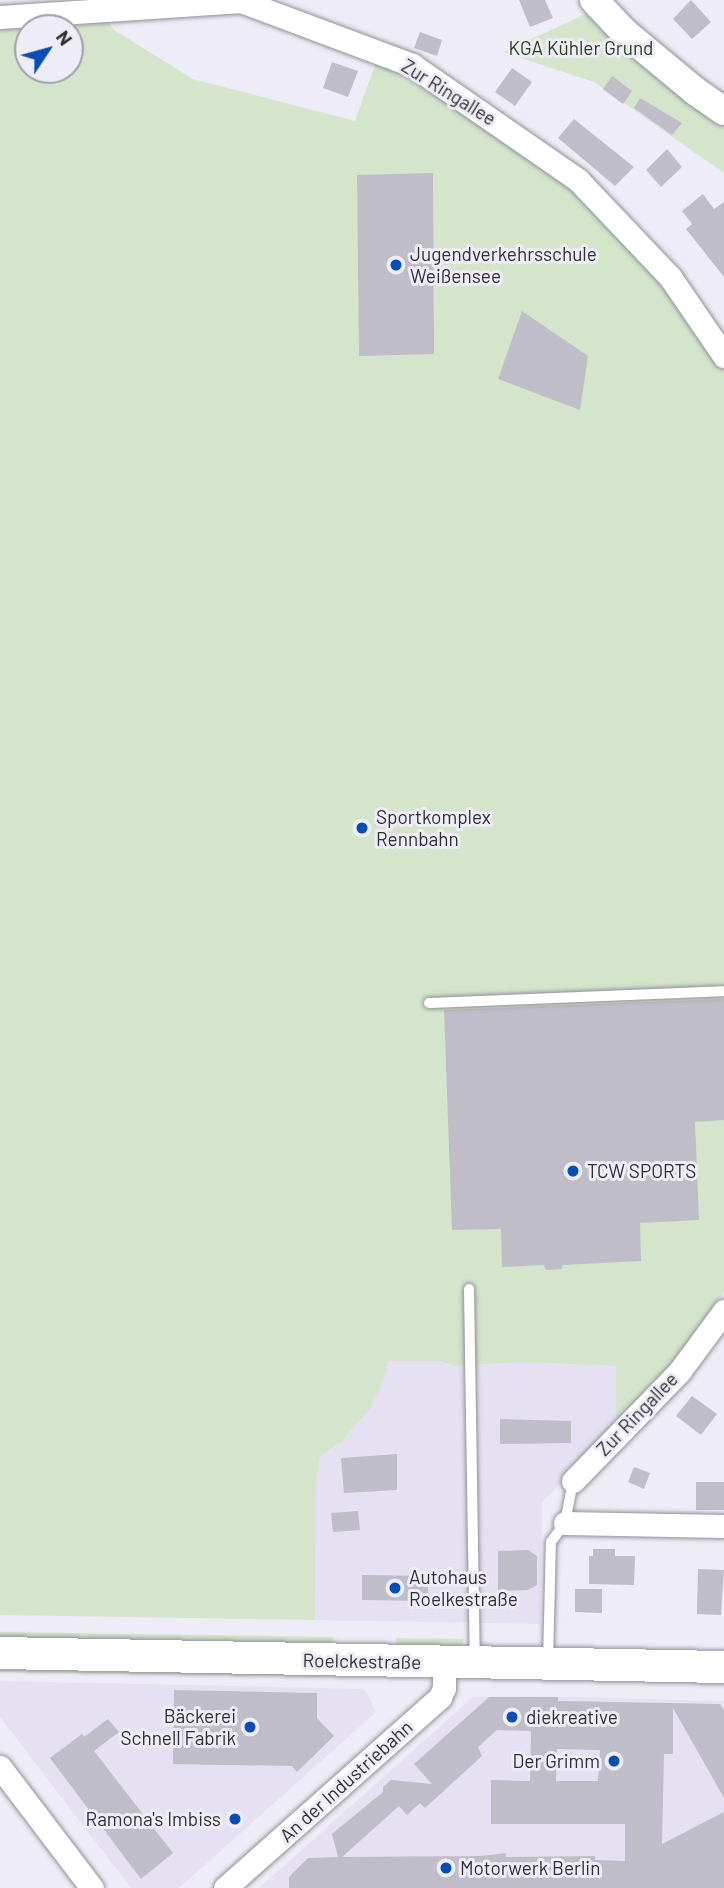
<!DOCTYPE html>
<meta charset="utf-8">
<style>
body{margin:0}
#map{position:relative;width:724px;height:1888px;overflow:hidden;background:#eeecf6;font-family:Barlow,sans-serif}
div>[style]{position:absolute}
.built>*{inset:0;background:#e5e1f2}
.green>*{inset:0;background:#d4e5cc}
.building>*{inset:0;background:#bfbdc7}
.roads{filter:drop-shadow(0 0 2px #929099) drop-shadow(0 0 2px #929099)}
.service>*{height:10px;margin:-5px;padding:0 5px;transform-origin:5px;border-radius:5px;background:#fff}
.minor>*{height:23px;margin:-11.5px;padding:0 11.5px;transform-origin:11.5px;border-radius:11.5px;background:#fff}
.tertiary>*{height:28px;margin:-14px;padding:0 14px;transform-origin:14px;border-radius:14px;background:#fff}
.secondary>*{height:32px;margin:-16px;padding:0 16px;transform-origin:16px;border-radius:16px;background:#fff}
.dots>*{width:19px;height:19px;translate:-50% -50%;box-sizing:border-box;border:4px solid #eeecf6;border-radius:50%}
span{translate:-50% -50%;white-space:nowrap;text-align:center;line-height:1.15;-webkit-text-stroke:6px #eeecf6;paint-order:stroke}
.park-label{font-size:19px;color:#264216}
.street-label{font-size:19px;color:#302f33}
.poi-label{font-size:19px;color:#302f33}
.left{translate:0 -50%;text-align:left}
.right{translate:-100% -50%;text-align:right}
.north{position:absolute;left:14px;top:14px;width:70px;height:70px;box-sizing:border-box;background:#eeecf6;border:2px solid #a2a0a8;border-radius:50%;rotate:54deg;font-size:19px;font-weight:700;line-height:28px;text-align:center;color:#302f33}
.north::after{content:'';display:block;margin:auto;width:24px;height:32px;background:#064db7;clip-path:polygon(50% 0,100% 100%,50% 72%,0 100%)}
</style>
<div id="map">
<div class="built">
<div style="clip-path:polygon(388px 1361px,442px 1361px,453px 1366px,522px 1362px,617px 1366px,616px 1428px,542px 1502px,540px 1624px,315px 1620px,316px 1483px,320px 1457px,341px 1442px,370px 1409px,384px 1380px)"></div>
<div style="clip-path:polygon(0 1681px,365px 1689px,376px 1712px,179px 1888px,131px 1888px,0 1717px)"></div>
<div style="clip-path:polygon(532px 1696px,724px 1701px,724px 1888px,259px 1888px,473px 1697px)"></div>
</div>
<div class="green">
<div style="clip-path:polygon(586px 14px,630px 53px,724px 121px,724px 173px,594px 82px,503px 52px)"></div>
<div style="clip-path:polygon(evenodd,105px 17px,114px 30px,193px 79px,355px 121px,376px 62px,456px 104px,587px 200px,632px 245px,724px 364px,724px 1292px,670px 1369px,616px 1428px,616px 1366px,522px 1362px,453px 1366px,442px 1361px,388px 1361px,384px 1380px,370px 1409px,341px 1442px,320px 1457px,316px 1483px,315px 1620px,0 1615px,0 24px,105px 17px,28px 28px,70px 28px,70px 70px,28px 70px,28px 28px)"></div>
<div style="clip-path:polygon(0 1632px,334px 1637px,329px 1649px,0 1638px)"></div>
<div style="clip-path:polygon(396px 1638px,464px 1639px,460px 1651px,395px 1650px)"></div>
<div style="clip-path:polygon(0 1667px,332px 1674px,331px 1677px,0 1672px)"></div>
</div>
<div class="building">
<div style="clip-path:polygon(519px 0,545px 0,553px 18px,530px 27px)"></div>
<div style="clip-path:polygon(691px 0,711px 22px,692px 39px,673px 19px)"></div>
<div style="clip-path:polygon(420px 32px,442px 40px,437px 56px,414px 48px)"></div>
<div style="clip-path:polygon(332px 62px,358px 71px,348px 97px,323px 88px)"></div>
<div style="clip-path:polygon(512px 68px,532px 82px,515px 106px,495px 92px)"></div>
<div style="clip-path:polygon(612px 76px,632px 91px,623px 104px,603px 89px)"></div>
<div style="clip-path:polygon(640px 98px,682px 123px,672px 135px,634px 108px)"></div>
<div style="clip-path:polygon(574px 119px,634px 167px,615px 186px,558px 138px)"></div>
<div style="clip-path:polygon(667px 149px,682px 167px,661px 187px,646px 170px)"></div>
<div style="clip-path:polygon(433px 173px,434px 354px,359px 356px,357px 175px)"></div>
<div style="clip-path:polygon(703px 194px,714px 209px,724px 202px,724px 277px,686px 229px,692px 224px,682px 211px)"></div>
<div style="clip-path:polygon(522px 311px,588px 356px,580px 410px,498px 379px)"></div>
<div style="clip-path:polygon(724px 999px,724px 1120px,695px 1122px,699px 1220px,640px 1223px,641px 1261px,563px 1265px,561px 1269px,546px 1270px,544px 1265px,502px 1267px,501px 1229px,452px 1230px,444px 1010px)"></div>
<div style="clip-path:polygon(692px 1396px,717px 1414px,701px 1435px,676px 1416px)"></div>
<div style="clip-path:polygon(500px 1419px,571px 1421px,571px 1443px,500px 1444px)"></div>
<div style="clip-path:polygon(397px 1454px,397px 1490px,344px 1493px,341px 1458px)"></div>
<div style="clip-path:polygon(634px 1467px,650px 1473px,644px 1489px,628px 1482px)"></div>
<div style="clip-path:polygon(696px 1482px,724px 1482px,724px 1510px,696px 1510px)"></div>
<div style="clip-path:polygon(358px 1511px,360px 1530px,333px 1532px,331px 1513px)"></div>
<div style="clip-path:polygon(593px 1549px,615px 1549px,615px 1556px,635px 1556px,634px 1585px,589px 1584px,589px 1556px,593px 1556px)"></div>
<div style="clip-path:polygon(528px 1550px,537px 1556px,537px 1585px,528px 1590px,498px 1591px,498px 1551px)"></div>
<div style="clip-path:polygon(698px 1569px,724px 1570px,721px 1615px,697px 1614px)"></div>
<div style="clip-path:polygon(362px 1575px,428px 1576px,428px 1601px,362px 1600px)"></div>
<div style="clip-path:polygon(575px 1589px,602px 1589px,602px 1613px,575px 1612px)"></div>
<div style="clip-path:polygon(174px 1690px,317px 1693px,317px 1718px,334px 1736px,297px 1772px,292px 1766px,173px 1764px)"></div>
<div style="clip-path:polygon(evenodd,489px 1697px,558px 1697px,558px 1701px,720px 1704px,724px 1711px,724px 1798px,673px 1708px,673px 1754px,664px 1754px,662px 1844px,724px 1812px,724px 1888px,289px 1888px,289px 1877px,308px 1858px,338px 1857px,332px 1834px,383px 1792px,383px 1787px,391px 1780px,432px 1784px,414px 1764px,489px 1697px,497px 1730px,531px 1731px,530px 1781px,491px 1780px,491px 1824px,625px 1824px,625px 1861px,595px 1860px,595px 1856px,506px 1857px,506px 1853px,481px 1856px,342px 1857px,399px 1806px,407px 1815px,420px 1803px,425px 1808px,482px 1756px,478px 1747px,497px 1730px,489px 1697px,557px 1749px,600px 1750px,598px 1781px,556px 1781px,557px 1749px)"></div>
<div style="clip-path:polygon(108px 1719px,119px 1732px,94px 1751px,173px 1853px,141px 1879px,50px 1758px,82px 1734px,84px 1737px)"></div>
</div>
<div class="roads">
<div class="service">
<div style="left:429px;top:1003px;width:295px;rotate:-2.3deg"></div>
<div style="left:469px;top:1289px;width:372px;rotate:89.1deg"></div>
<div style="left:548px;top:1662px;width:120px;rotate:-88.6deg"></div>
<div style="left:551px;top:1542px;width:24px;rotate:-54deg"></div>
<div style="left:565px;top:1523px;width:43px;rotate:-79.2deg"></div>
</div>
<div class="minor">
<div style="left:0;top:17px;width:242px;rotate:-3.8deg"></div>
<div style="left:241px;top:1px;width:183px;rotate:20.5deg"></div>
<div style="left:412px;top:65px;width:202px;rotate:34.7deg"></div>
<div style="left:578px;top:180px;width:134px;rotate:46.5deg"></div>
<div style="left:670px;top:277px;width:96px;rotate:55.6deg"></div>
<div style="left:573px;top:1481px;width:152px;rotate:-45.8deg"></div>
<div style="left:679px;top:1372px;width:76px;rotate:-53.6deg"></div>
<div style="left:565px;top:1523px;width:159px;rotate:1.1deg"></div>
<div style="left:0;top:1767px;width:152px;rotate:52.8deg"></div>
<div style="left:225px;top:1888px;width:288px;rotate:-41.6deg"></div>
<div style="left:440px;top:1697px;width:10px;rotate:-66deg"></div>
<div style="left:444px;top:1688px;width:25px;rotate:-90deg"></div>
</div>
<div class="tertiary">
<div style="left:594px;top:0;width:44px;rotate:46.8deg"></div>
<div style="left:624px;top:32px;width:92px;rotate:39.7deg"></div>
<div style="left:695px;top:91px;width:35px;rotate:35deg"></div>
</div>
<div class="secondary">
<div style="left:0;top:1653px;width:724px;rotate:1.11deg"></div>
</div>
</div>
<div class="dots">
<div style="left:396px;top:265px;background:#064db7"></div>
<div style="left:362px;top:828px;background:#064db7"></div>
<div style="left:573px;top:1171px;background:#064db7"></div>
<div style="left:395px;top:1588px;background:#064db7"></div>
<div style="left:512px;top:1717px;background:#064db7"></div>
<div style="left:250px;top:1727px;background:#064db7"></div>
<div style="left:614px;top:1761px;background:#064db7"></div>
<div style="left:235px;top:1819px;background:#064db7"></div>
<div style="left:446px;top:1868px;background:#064db7"></div>
</div>
<div class="park-label">
<span style="left:581px;top:48px">KGA Kühler Grund</span>
</div>
<div class="street-label">
<span style="left:449px;top:92px;rotate:32deg">Zur Ringallee</span>
<span style="left:637px;top:1414px;rotate:-46deg">Zur Ringallee</span>
<span style="left:362px;top:1661px;rotate:1deg">Roelckestraße</span>
<span style="left:346px;top:1781px;rotate:-42deg">An der Industriebahn</span>
</div>
<div class="poi-label">
<span class="left" style="left:410px;top:265px">Jugendverkehrsschule<br>Weißensee</span>
<span class="left" style="left:376px;top:828px">Sportkomplex<br>Rennbahn</span>
<span class="left" style="left:587px;top:1171px">TCW SPORTS</span>
<span class="left" style="left:409px;top:1588px">Autohaus<br>Roelkestraße</span>
<span class="right" style="left:236px;top:1727px">Bäckerei<br>Schnell Fabrik</span>
<span class="left" style="left:526px;top:1717px">diekreative</span>
<span class="right" style="left:600px;top:1761px">Der Grimm</span>
<span class="right" style="left:221px;top:1819px">Ramona's Imbiss</span>
<span class="left" style="left:460px;top:1868px">Motorwerk Berlin</span>
</div>
<div class="north">N</div>
</div>
